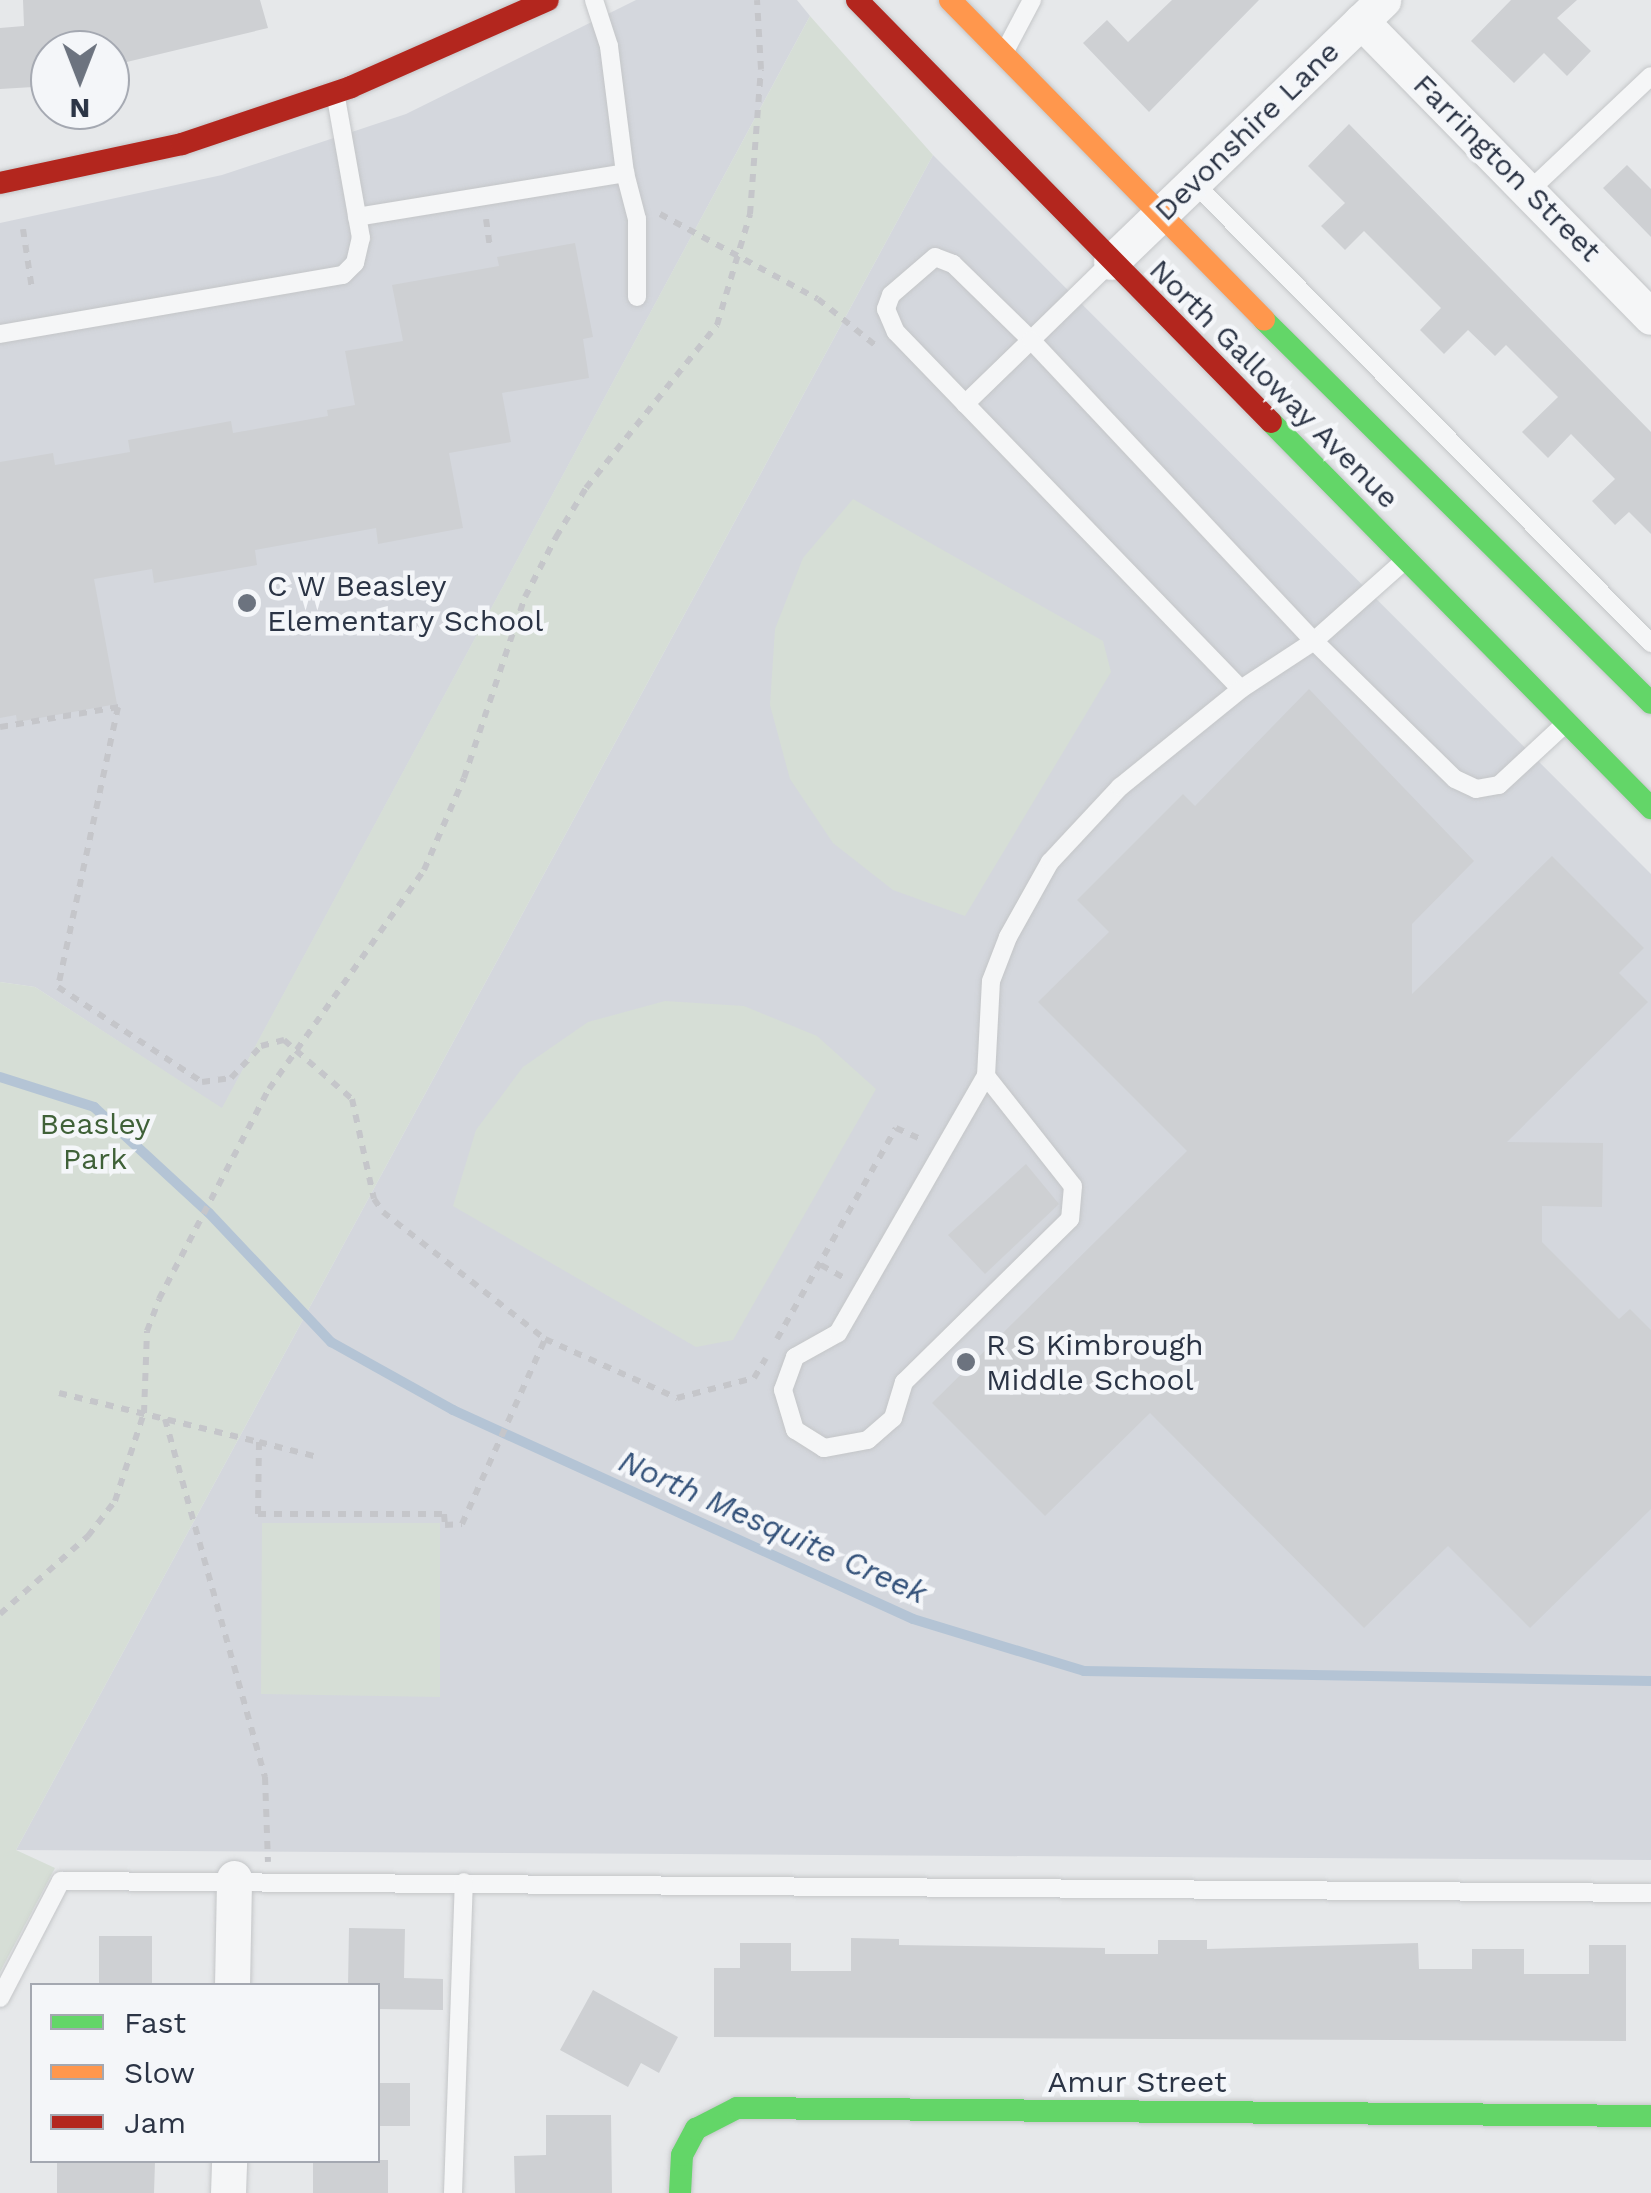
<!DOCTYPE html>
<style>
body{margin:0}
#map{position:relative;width:1651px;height:2193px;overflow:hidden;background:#e6e8ea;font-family:"Work Sans",sans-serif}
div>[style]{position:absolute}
.built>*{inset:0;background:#d4d7dd}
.green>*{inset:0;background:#d6ded6}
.stream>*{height:10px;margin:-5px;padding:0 5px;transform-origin:5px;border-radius:5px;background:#b4c4d5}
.building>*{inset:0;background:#ced0d3}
.path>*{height:6px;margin-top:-3px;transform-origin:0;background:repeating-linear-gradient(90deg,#c5c6ca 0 8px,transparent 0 16px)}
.roads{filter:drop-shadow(0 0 2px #c4c6c8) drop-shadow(0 0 2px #c4c6c8)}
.lane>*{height:18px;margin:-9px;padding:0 9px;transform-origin:9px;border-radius:9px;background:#f5f6f7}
.street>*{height:35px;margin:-17.5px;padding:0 17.5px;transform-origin:17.5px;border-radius:17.5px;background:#f5f6f7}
.fast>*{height:22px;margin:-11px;padding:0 11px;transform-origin:11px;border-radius:11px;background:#63d668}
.slow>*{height:22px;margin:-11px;padding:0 11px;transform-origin:11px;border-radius:11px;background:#ff974d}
.jam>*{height:22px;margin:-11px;padding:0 11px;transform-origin:11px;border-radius:11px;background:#b3261e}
.dots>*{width:28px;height:28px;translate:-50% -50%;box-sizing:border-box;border:5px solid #f4f6f9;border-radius:50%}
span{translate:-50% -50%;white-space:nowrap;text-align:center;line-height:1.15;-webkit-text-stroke:9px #f4f6f9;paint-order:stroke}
.street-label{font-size:30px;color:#2b3445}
.poi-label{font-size:30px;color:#2b3445}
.left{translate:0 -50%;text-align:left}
.park-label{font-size:30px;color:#3f6138}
.water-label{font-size:32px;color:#34527a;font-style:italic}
.legend{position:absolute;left:30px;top:1983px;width:350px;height:180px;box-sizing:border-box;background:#f4f6f9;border:2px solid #a4a8b1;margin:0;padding:12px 18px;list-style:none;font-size:30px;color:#2b3445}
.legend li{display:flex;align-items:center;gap:20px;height:50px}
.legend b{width:50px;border:2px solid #a4a8b1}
.north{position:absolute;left:30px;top:30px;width:100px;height:100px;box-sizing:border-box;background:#f4f6f9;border:2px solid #a4a8b1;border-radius:50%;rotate:180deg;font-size:28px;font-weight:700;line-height:40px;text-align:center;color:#2b3445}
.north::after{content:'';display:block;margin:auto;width:35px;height:45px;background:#6c737f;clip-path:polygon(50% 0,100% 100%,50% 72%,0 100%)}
</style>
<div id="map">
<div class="built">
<div style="clip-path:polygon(636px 0,797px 0,810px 16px,222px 1109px,35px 987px,0 982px,0 223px,222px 175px,406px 114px)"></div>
<div style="clip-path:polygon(933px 155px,1651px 874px,1651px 1860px,16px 1850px)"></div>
</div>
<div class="green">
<div style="clip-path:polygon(810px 16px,933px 155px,16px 1850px,55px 1868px,0 1972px,0 982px,35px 987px,222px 1108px)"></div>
<div style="clip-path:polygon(853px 499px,1103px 641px,1111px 672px,965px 916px,893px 890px,833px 843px,790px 779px,770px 705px,775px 629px,803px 558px)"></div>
<div style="clip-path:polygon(665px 1001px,744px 1006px,817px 1036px,876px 1089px,733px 1340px,696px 1347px,453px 1206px,476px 1130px,523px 1067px,588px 1022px)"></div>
<div style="clip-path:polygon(262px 1523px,440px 1523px,440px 1697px,261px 1694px)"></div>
</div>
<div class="stream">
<div style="left:0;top:1077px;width:99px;rotate:17.7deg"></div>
<div style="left:94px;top:1107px;width:156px;rotate:42.7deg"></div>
<div style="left:209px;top:1213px;width:178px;rotate:46.6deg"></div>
<div style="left:331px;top:1342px;width:140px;rotate:29.1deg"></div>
<div style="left:453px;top:1410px;width:505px;rotate:24.43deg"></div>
<div style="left:913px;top:1619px;width:179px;rotate:16.9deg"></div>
<div style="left:1084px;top:1671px;width:567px;rotate:1.01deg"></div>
</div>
<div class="building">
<div style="clip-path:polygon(23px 0,260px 0,268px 28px,110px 66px,110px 50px,50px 50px,50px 86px,0 89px,0 28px,24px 26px)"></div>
<div style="clip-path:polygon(1172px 0,1259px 0,1149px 112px,1083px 43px,1107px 20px,1128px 42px)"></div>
<div style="clip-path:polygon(1511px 0,1577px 0,1557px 18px,1591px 51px,1567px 76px,1544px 53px,1514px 83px,1471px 41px)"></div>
<div style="clip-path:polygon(1349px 124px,1651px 432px,1651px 534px,1629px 512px,1615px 525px,1592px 501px,1615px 479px,1571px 434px,1548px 458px,1522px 432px,1558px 397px,1506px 345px,1495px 356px,1468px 330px,1444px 354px,1420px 330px,1441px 308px,1364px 231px,1345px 250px,1321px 226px,1345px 203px,1308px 166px)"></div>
<div style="clip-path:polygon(1627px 165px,1651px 189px,1651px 237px,1603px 188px)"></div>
<div style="clip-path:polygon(575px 243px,593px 337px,583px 339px,589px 378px,502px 393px,511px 442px,449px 453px,463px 528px,378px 544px,376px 528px,255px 550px,257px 565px,154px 583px,152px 569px,94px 579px,117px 704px,17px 722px,16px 715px,0 718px,0 462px,53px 453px,55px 465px,130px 452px,128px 440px,231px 421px,233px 433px,328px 416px,327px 410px,355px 405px,345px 351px,403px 341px,392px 285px,499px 266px,497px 257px)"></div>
<div style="clip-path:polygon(1309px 689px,1474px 861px,1412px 924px,1412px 994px,1552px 856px,1644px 948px,1619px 973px,1648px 1002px,1507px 1142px,1603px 1143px,1602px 1207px,1542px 1206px,1542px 1242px,1619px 1319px,1630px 1309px,1651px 1330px,1651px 1509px,1530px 1628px,1448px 1546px,1364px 1628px,1150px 1413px,1045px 1516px,932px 1403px,1187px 1151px,1038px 1002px,1109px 932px,1077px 900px,1183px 794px,1195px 806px)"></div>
<div style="clip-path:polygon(1026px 1164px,1059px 1204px,985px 1274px,948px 1235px)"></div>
<div style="clip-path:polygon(349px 1928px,405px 1929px,404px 1978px,443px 1979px,443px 2010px,378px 2009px,378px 1986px,348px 1986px)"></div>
<div style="clip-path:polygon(99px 1936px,152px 1936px,152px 1986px,99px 1986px)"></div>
<div style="clip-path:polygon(851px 1938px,899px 1939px,899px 1945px,1105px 1948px,1105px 1954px,1158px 1954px,1158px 1940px,1207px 1940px,1207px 1949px,1418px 1943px,1419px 1969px,1472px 1969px,1472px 1949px,1524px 1949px,1524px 1974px,1589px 1974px,1589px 1945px,1626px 1945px,1626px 2041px,714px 2037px,714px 1968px,740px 1968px,740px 1943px,791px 1943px,791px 1971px,851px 1971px)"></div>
<div style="clip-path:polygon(593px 1990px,678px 2037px,659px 2073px,641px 2063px,628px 2087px,560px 2050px)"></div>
<div style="clip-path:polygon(378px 2083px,410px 2083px,410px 2126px,378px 2126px)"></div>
<div style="clip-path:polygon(546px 2115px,611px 2115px,612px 2193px,515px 2193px,514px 2156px,546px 2155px)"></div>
<div style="clip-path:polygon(313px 2160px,388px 2160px,388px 2193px,313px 2193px)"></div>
<div style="clip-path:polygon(57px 2162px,155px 2162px,154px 2193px,57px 2193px)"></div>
</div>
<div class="path">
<div style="left:660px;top:214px;width:179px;rotate:28.3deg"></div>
<div style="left:818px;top:299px;width:73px;rotate:38.9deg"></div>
<div style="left:486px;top:219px;width:28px;rotate:82deg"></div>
<div style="left:23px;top:229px;width:61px;rotate:81.5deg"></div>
<div style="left:0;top:727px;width:120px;rotate:-9.6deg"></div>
<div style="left:118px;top:707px;width:286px;rotate:102.1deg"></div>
<div style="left:58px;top:987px;width:173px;rotate:33.4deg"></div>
<div style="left:202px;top:1082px;width:29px;rotate:-8deg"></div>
<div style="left:231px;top:1078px;width:44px;rotate:-46.8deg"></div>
<div style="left:261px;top:1046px;width:24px;rotate:-15deg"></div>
<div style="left:284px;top:1040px;width:90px;rotate:40.9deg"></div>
<div style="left:352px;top:1099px;width:102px;rotate:77.6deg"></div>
<div style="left:374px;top:1199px;width:16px;rotate:55deg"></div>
<div style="left:383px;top:1212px;width:206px;rotate:38.1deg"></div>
<div style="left:545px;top:1339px;width:145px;rotate:24.1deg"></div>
<div style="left:677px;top:1398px;width:80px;rotate:-14.6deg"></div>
<div style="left:754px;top:1378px;width:23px;rotate:-59deg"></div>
<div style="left:821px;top:1265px;width:29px;rotate:29deg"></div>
<div style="left:777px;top:1339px;width:242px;rotate:-60.6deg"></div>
<div style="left:896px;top:1128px;width:27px;rotate:24deg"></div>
<div style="left:59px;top:1393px;width:206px;rotate:13.8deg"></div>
<div style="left:259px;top:1442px;width:72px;rotate:90.8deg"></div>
<div style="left:258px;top:1514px;width:186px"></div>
<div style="left:444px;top:1514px;width:11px;rotate:85deg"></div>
<div style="left:445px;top:1525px;width:17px;rotate:-3deg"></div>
<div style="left:462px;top:1524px;width:203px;rotate:-65.8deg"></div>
<div style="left:165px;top:1419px;width:372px;rotate:74.4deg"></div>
<div style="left:265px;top:1777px;width:85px;rotate:88deg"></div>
<div style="left:259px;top:1442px;width:57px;rotate:14.3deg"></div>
<div style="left:0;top:1614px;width:118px;rotate:-41.6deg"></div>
<div style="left:88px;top:1536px;width:44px;rotate:-52.4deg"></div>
<div style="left:115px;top:1501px;width:93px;rotate:-71.8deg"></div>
<div style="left:144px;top:1413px;width:82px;rotate:-87.9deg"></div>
<div style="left:147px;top:1331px;width:34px;rotate:-69deg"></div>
<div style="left:159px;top:1299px;width:237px;rotate:-62.4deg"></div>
<div style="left:269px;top:1089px;width:268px;rotate:-54.7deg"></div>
<div style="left:424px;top:870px;width:100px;rotate:-66.5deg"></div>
<div style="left:464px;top:778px;width:191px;rotate:-71.4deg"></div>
<div style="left:525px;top:597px;width:68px;rotate:-62.7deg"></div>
<div style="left:556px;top:537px;width:57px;rotate:-58.5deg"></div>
<div style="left:586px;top:488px;width:209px;rotate:-51.2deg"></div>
<div style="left:717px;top:325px;width:116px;rotate:-73.4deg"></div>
<div style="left:750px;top:214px;width:145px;rotate:-85.7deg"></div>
<div style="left:761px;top:69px;width:69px;rotate:-93.3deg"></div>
</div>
<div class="roads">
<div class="lane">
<div style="left:1005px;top:51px;width:58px;rotate:-62.1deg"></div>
<div style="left:625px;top:173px;width:48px;rotate:75.4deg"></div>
<div style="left:637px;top:219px;width:78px;rotate:90deg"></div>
<div style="left:1193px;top:182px;width:650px;rotate:45.19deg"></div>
<div style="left:1530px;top:190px;width:166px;rotate:-43.3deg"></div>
<div style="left:357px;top:217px;width:272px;rotate:-9.3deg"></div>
<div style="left:625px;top:173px;width:128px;rotate:-97.2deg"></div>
<div style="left:609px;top:46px;width:48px;rotate:-108.1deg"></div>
<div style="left:1111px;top:262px;width:112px;rotate:135.7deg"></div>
<div style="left:1031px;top:340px;width:109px;rotate:-135.7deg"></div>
<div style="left:953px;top:264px;width:19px;rotate:-159deg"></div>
<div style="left:935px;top:257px;width:58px;rotate:139.2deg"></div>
<div style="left:891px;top:295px;width:15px;rotate:110deg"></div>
<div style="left:886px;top:309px;width:25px;rotate:67deg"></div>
<div style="left:896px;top:332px;width:496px;rotate:46deg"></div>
<div style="left:1241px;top:689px;width:87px;rotate:-33.3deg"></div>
<div style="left:1314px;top:641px;width:120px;rotate:-41.6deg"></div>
<div style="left:0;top:334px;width:348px;rotate:-9.8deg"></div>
<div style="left:343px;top:275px;width:17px;rotate:-45deg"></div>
<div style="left:355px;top:263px;width:26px;rotate:-77deg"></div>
<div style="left:361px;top:238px;width:142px;rotate:-100.1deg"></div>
<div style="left:965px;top:404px;width:92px;rotate:-44.1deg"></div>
<div style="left:1031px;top:340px;width:413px;rotate:46.8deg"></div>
<div style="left:1314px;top:641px;width:197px;rotate:44.4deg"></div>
<div style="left:1455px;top:779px;width:23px;rotate:25deg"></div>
<div style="left:1476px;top:789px;width:23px;rotate:-10deg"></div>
<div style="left:1499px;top:785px;width:91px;rotate:-42.8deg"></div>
<div style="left:986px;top:1076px;width:140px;rotate:51.7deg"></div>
<div style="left:1073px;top:1186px;width:33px;rotate:95deg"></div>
<div style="left:1070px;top:1219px;width:233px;rotate:135.5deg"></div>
<div style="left:904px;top:1382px;width:38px;rotate:107deg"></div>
<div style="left:893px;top:1418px;width:33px;rotate:139deg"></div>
<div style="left:868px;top:1440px;width:45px;rotate:169.7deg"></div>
<div style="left:824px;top:1448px;width:34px;rotate:-148deg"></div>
<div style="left:795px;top:1430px;width:42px;rotate:-106.7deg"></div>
<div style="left:783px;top:1390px;width:35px;rotate:-70deg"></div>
<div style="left:795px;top:1357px;width:49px;rotate:-29.2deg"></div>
<div style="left:838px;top:1333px;width:297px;rotate:-60.1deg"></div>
<div style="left:986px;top:1076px;width:95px;rotate:-87deg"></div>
<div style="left:991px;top:981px;width:47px;rotate:-68.9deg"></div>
<div style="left:1008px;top:937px;width:86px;rotate:-60.8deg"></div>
<div style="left:1050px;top:862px;width:103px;rotate:-47deg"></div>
<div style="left:1120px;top:787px;width:156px;rotate:-39deg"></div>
<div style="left:0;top:1998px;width:132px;rotate:-62.5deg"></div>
<div style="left:61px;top:1881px;width:1590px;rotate:0.43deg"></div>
<div style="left:453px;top:2193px;width:311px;rotate:-88deg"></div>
</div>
<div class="street">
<div style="left:1361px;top:21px;width:414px;rotate:45.6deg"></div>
<div style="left:1111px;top:262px;width:378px;rotate:-43.9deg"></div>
<div style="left:232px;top:1986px;width:108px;rotate:-88.9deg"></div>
<div style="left:228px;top:2193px;width:33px;rotate:-88deg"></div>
</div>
<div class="fast">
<div style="left:1264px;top:320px;width:544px;rotate:44.7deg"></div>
<div style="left:1271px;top:422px;width:542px;rotate:45.45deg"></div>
<div style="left:680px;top:2193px;width:38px;rotate:-87deg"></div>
<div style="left:682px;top:2155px;width:30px;rotate:-62deg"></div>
<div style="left:696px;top:2129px;width:46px;rotate:-27.1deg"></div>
<div style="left:737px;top:2108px;width:914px;rotate:0.5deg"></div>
</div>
<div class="slow">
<div style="left:950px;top:0;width:448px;rotate:45.5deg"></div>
</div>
<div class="jam">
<div style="left:857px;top:0;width:591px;rotate:45.55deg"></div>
<div style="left:0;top:183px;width:186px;rotate:-12.1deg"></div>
<div style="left:182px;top:144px;width:178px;rotate:-18.6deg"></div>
<div style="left:351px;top:87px;width:215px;rotate:-23.8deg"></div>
</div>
</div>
<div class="dots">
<div style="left:247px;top:603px;background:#6c737f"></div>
<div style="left:966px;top:1362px;background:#6c737f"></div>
</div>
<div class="street-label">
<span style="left:1247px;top:131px;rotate:-44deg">Devonshire Lane</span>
<span style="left:1507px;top:168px;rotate:45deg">Farrington Street</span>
<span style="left:1274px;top:384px;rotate:45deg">North Galloway Avenue</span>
<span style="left:1137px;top:2082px">Amur Street</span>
</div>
<div class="poi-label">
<span class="left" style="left:267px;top:603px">C W Beasley<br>Elementary School</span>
<span class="left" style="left:986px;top:1362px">R S Kimbrough<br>Middle School</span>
</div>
<div class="park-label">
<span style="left:95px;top:1141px">Beasley<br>Park</span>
</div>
<div class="water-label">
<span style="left:773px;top:1527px;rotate:24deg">North Mesquite Creek</span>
</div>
<ul class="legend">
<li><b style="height:12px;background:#63d668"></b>Fast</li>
<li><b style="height:12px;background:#ff974d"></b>Slow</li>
<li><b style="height:12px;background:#b3261e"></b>Jam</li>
</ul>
<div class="north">N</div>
</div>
